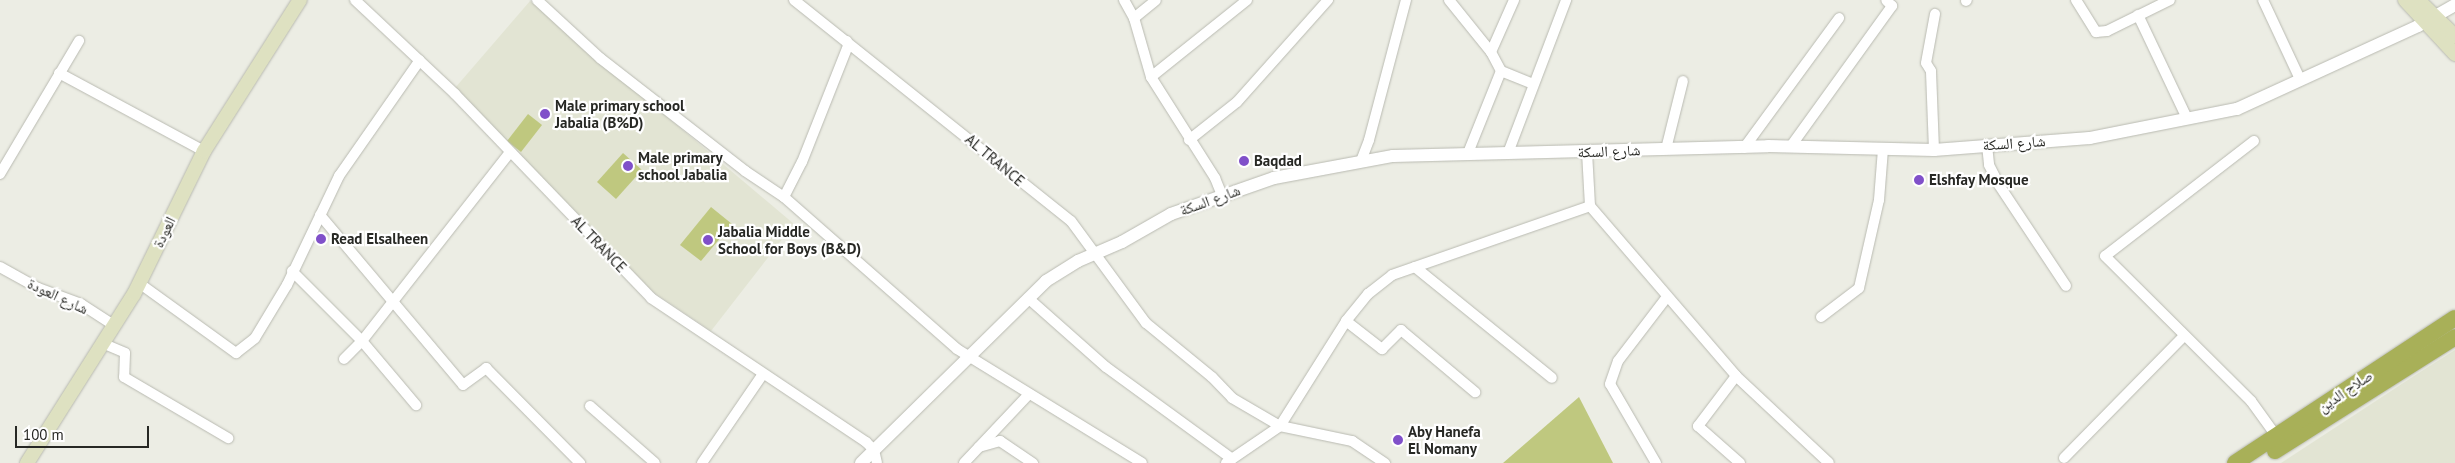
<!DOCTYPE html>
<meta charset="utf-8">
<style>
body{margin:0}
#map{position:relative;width:2455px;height:463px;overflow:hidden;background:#ecede4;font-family:"PT Sans","Noto Naskh Arabic",sans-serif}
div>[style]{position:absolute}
.built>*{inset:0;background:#e2e4d3}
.green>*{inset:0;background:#bfc87f}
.roads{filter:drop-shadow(0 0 1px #b9bab1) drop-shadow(0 0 1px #b9bab1)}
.minor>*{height:10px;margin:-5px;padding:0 5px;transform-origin:5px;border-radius:5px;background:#fff}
.tertiary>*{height:12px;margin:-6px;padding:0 6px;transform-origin:6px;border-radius:6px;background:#fff}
.secondary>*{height:14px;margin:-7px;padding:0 7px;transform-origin:7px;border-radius:7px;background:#dee1c1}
.trunk>*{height:16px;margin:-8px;padding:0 8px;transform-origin:8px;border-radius:8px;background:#a8b058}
.dots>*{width:14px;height:14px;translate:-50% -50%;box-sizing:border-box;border:2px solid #fff;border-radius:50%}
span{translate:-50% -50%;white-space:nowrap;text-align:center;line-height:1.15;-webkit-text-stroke:4.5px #fff;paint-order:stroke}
.poi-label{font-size:15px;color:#272824;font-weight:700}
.left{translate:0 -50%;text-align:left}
.street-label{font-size:15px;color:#272824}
.scale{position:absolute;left:15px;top:426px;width:134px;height:22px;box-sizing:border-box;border:2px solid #272824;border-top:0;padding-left:6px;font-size:15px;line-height:18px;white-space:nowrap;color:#272824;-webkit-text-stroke:4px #fff;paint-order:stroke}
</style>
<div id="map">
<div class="built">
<div style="clip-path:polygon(530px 1px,794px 224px,711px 331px,653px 292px,455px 88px)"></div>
<div style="clip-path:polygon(2455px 350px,2455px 463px,2281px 463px,2414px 376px)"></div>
</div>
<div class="green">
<div style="clip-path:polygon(528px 114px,542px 125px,521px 152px,507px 141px)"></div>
<div style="clip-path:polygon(623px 153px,642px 170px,616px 199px,597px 182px)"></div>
<div style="clip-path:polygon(711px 207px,732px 224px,701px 261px,680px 245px)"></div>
<div style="clip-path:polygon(1579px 397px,1613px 463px,1503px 463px)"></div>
</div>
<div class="roads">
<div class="minor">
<div style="left:355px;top:0;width:137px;rotate:43.2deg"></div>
<div style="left:455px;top:94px;width:283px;rotate:46.1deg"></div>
<div style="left:651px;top:298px;width:259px;rotate:33.8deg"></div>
<div style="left:866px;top:442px;width:11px;rotate:45deg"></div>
<div style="left:874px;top:450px;width:13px;rotate:77deg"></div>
<div style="left:537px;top:0;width:86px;rotate:42.6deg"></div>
<div style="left:600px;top:58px;width:184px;rotate:37.9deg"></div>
<div style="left:745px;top:171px;width:47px;rotate:33.7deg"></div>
<div style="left:784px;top:197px;width:230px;rotate:41.3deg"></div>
<div style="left:957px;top:349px;width:217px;rotate:31.6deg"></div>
<div style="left:794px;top:0;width:354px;rotate:38.6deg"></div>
<div style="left:1071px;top:221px;width:127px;rotate:53.7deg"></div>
<div style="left:1146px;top:323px;width:85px;rotate:39.3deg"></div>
<div style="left:1212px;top:377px;width:29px;rotate:46deg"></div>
<div style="left:1232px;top:398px;width:56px;rotate:30.3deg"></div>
<div style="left:1280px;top:426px;width:74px;rotate:11.8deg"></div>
<div style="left:1352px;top:441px;width:40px;rotate:34deg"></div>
<div style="left:1124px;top:0;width:21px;rotate:61deg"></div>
<div style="left:1134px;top:18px;width:61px;rotate:73.9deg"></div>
<div style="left:1151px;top:77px;width:120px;rotate:57.6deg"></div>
<div style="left:1215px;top:178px;width:18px;rotate:68deg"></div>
<div style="left:1449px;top:0;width:67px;rotate:51.1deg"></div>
<div style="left:1491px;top:52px;width:21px;rotate:62deg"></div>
<div style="left:1501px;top:71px;width:35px;rotate:22deg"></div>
<div style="left:2076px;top:0;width:38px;rotate:58deg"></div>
<div style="left:2096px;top:32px;width:11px;rotate:-5deg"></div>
<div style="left:2107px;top:31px;width:70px;rotate:-26.2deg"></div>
<div style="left:2263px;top:0;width:87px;rotate:64.9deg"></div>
<div style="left:1966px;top:1px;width:1px;rotate:-45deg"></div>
<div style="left:2138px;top:15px;width:114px;rotate:64.6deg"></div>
<div style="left:1134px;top:18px;width:28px;rotate:-39deg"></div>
<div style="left:1491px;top:52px;width:57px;rotate:-66.1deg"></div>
<div style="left:59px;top:73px;width:165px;rotate:28.3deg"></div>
<div style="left:1151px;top:77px;width:123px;rotate:-38.7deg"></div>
<div style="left:1189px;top:140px;width:61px;rotate:-38.4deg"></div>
<div style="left:1237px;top:102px;width:137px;rotate:-48.3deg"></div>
<div style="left:2254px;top:141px;width:188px;rotate:142.3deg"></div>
<div style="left:2105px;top:256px;width:206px;rotate:44.8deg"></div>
<div style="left:2251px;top:401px;width:44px;rotate:54.2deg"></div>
<div style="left:1987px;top:145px;width:20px;rotate:84deg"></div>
<div style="left:1989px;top:165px;width:22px;rotate:63deg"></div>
<div style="left:1999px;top:185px;width:121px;rotate:56.4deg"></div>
<div style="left:1791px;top:146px;width:173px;rotate:-54.2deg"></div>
<div style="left:1892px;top:6px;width:8px;rotate:-135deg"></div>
<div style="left:1744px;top:148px;width:161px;rotate:-53.8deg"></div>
<div style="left:1666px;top:149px;width:70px;rotate:-76deg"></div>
<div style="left:1934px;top:150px;width:79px;rotate:-92.2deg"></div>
<div style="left:1931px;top:71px;width:9px;rotate:-122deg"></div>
<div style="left:1926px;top:63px;width:50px;rotate:-79.6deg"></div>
<div style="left:1587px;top:152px;width:54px;rotate:86.8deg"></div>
<div style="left:1590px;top:206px;width:224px;rotate:49.3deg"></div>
<div style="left:1736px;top:376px;width:127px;rotate:43.1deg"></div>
<div style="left:1468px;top:153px;width:88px;rotate:-68.1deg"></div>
<div style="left:1508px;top:153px;width:164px;rotate:-69.2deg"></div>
<div style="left:1361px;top:161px;width:22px;rotate:-69deg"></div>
<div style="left:1369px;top:140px;width:145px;rotate:-75.2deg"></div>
<div style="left:0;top:174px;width:155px;rotate:-59.3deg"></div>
<div style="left:784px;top:197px;width:39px;rotate:-63deg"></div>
<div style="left:802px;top:162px;width:125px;rotate:-68.4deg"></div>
<div style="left:848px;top:46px;width:5px;rotate:-101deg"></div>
<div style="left:320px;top:215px;width:222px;rotate:49.9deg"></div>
<div style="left:463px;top:385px;width:29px;rotate:-36deg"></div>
<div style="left:486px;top:368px;width:134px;rotate:45.3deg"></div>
<div style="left:0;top:267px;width:43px;rotate:28.9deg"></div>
<div style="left:38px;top:288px;width:46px;rotate:20.4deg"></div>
<div style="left:81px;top:304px;width:40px;rotate:32.9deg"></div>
<div style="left:1415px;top:267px;width:176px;rotate:39deg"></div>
<div style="left:292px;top:271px;width:99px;rotate:45deg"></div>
<div style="left:362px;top:341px;width:84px;rotate:49.8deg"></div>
<div style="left:139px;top:283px;width:120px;rotate:35.8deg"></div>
<div style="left:236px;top:353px;width:24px;rotate:-38deg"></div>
<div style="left:255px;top:338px;width:62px;rotate:-58.9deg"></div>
<div style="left:287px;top:285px;width:121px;rotate:-64.5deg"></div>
<div style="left:339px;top:176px;width:141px;rotate:-55.1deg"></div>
<div style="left:1028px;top:298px;width:104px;rotate:41.5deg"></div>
<div style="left:1106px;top:367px;width:156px;rotate:36.1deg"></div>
<div style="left:1821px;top:317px;width:48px;rotate:-37.3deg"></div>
<div style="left:1859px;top:288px;width:90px;rotate:-77.2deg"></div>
<div style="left:1879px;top:200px;width:51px;rotate:-85.5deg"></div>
<div style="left:1346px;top:321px;width:46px;rotate:37.9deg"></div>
<div style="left:1382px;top:349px;width:27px;rotate:-45deg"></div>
<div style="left:1401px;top:330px;width:97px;rotate:40deg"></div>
<div style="left:102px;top:343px;width:25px;rotate:23deg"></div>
<div style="left:125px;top:353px;width:24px;rotate:92deg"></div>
<div style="left:124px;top:377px;width:121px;rotate:30.4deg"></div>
<div style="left:344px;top:359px;width:25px;rotate:-45deg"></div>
<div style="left:362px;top:341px;width:240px;rotate:-51.9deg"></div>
<div style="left:1736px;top:376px;width:63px;rotate:127.2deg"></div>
<div style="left:1698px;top:426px;width:56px;rotate:41.4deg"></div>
<div style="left:590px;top:406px;width:86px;rotate:41.2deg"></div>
<div style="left:979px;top:447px;width:22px;rotate:-16deg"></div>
<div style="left:1000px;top:441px;width:40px;rotate:34deg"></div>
<div style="left:2064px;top:458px;width:170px;rotate:-45.5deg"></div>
<div style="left:702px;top:463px;width:108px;rotate:-55.6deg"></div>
<div style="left:964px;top:463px;width:95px;rotate:-46.7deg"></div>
<div style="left:1226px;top:463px;width:65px;rotate:-34.4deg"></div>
<div style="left:1280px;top:426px;width:124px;rotate:-57.8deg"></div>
<div style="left:1346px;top:321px;width:35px;rotate:-51deg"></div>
<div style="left:1368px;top:294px;width:31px;rotate:-38deg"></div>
<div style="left:1392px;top:275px;width:210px;rotate:-19.2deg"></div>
<div style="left:1656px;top:463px;width:91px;rotate:-120.2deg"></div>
<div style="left:1610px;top:384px;width:24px;rotate:-71deg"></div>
<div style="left:1618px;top:361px;width:81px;rotate:-52.6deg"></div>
</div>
<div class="tertiary">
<div style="left:861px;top:463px;width:260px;rotate:-44.5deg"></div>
<div style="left:1046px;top:281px;width:38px;rotate:-32deg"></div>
<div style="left:1078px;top:261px;width:48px;rotate:-23.4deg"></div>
<div style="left:1122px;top:242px;width:56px;rotate:-29.7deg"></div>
<div style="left:1171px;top:214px;width:109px;rotate:-19.3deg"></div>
<div style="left:1274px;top:178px;width:121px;rotate:-10.5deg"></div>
<div style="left:1393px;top:156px;width:375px;rotate:-1.5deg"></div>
<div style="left:1768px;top:146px;width:166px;rotate:1.4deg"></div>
<div style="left:1934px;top:150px;width:156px;rotate:-4.4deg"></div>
<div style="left:2090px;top:138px;width:150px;rotate:-11.2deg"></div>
<div style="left:2237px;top:109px;width:199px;rotate:-24.6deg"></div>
<div style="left:2418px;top:26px;width:43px;rotate:-29.6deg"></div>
</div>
<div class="secondary">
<div style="left:2405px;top:0;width:74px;rotate:47.2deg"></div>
<div style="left:2418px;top:0;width:52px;rotate:44.2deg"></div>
<div style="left:27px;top:463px;width:200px;rotate:-57.7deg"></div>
<div style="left:134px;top:294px;width:159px;rotate:-63.9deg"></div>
<div style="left:204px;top:151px;width:179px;rotate:-57.6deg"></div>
</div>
<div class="trunk">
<div style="left:2275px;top:451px;width:213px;rotate:-32.3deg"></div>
<div style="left:2235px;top:463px;width:263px;rotate:-33.4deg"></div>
</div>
</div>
<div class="dots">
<div style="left:545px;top:114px;background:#8050c9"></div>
<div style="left:1244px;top:161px;background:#8050c9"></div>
<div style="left:628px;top:166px;background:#8050c9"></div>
<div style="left:1919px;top:180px;background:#8050c9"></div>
<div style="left:321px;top:239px;background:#8050c9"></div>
<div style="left:708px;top:240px;background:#8050c9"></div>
<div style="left:1398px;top:440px;background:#8050c9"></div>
</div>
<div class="poi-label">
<span class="left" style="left:555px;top:114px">Male primary school<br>Jabalia (B%D)</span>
<span class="left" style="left:638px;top:166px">Male primary<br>school Jabalia</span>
<span class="left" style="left:1254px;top:161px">Baqdad</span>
<span class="left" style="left:1929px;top:180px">Elshfay Mosque</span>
<span class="left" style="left:718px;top:240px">Jabalia Middle<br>School for Boys (B&amp;D)</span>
<span class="left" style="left:331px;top:239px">Read Elsalheen</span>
<span class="left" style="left:1408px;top:440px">Aby Hanefa<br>El Nomany</span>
</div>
<div class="street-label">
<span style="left:2014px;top:143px;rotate:-4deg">شارع السكة</span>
<span style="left:1609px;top:151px;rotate:-2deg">شارع السكة</span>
<span style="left:995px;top:160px;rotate:40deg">AL TRANCE</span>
<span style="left:1210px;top:200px;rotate:-20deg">شارع السكة</span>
<span style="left:164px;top:232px;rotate:-64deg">العودة</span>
<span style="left:599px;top:244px;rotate:46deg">AL TRANCE</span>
<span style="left:58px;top:296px;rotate:25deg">شارع العودة</span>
<span style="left:2345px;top:391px;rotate:-34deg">صلاح الدين</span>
</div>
<div class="scale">100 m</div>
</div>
